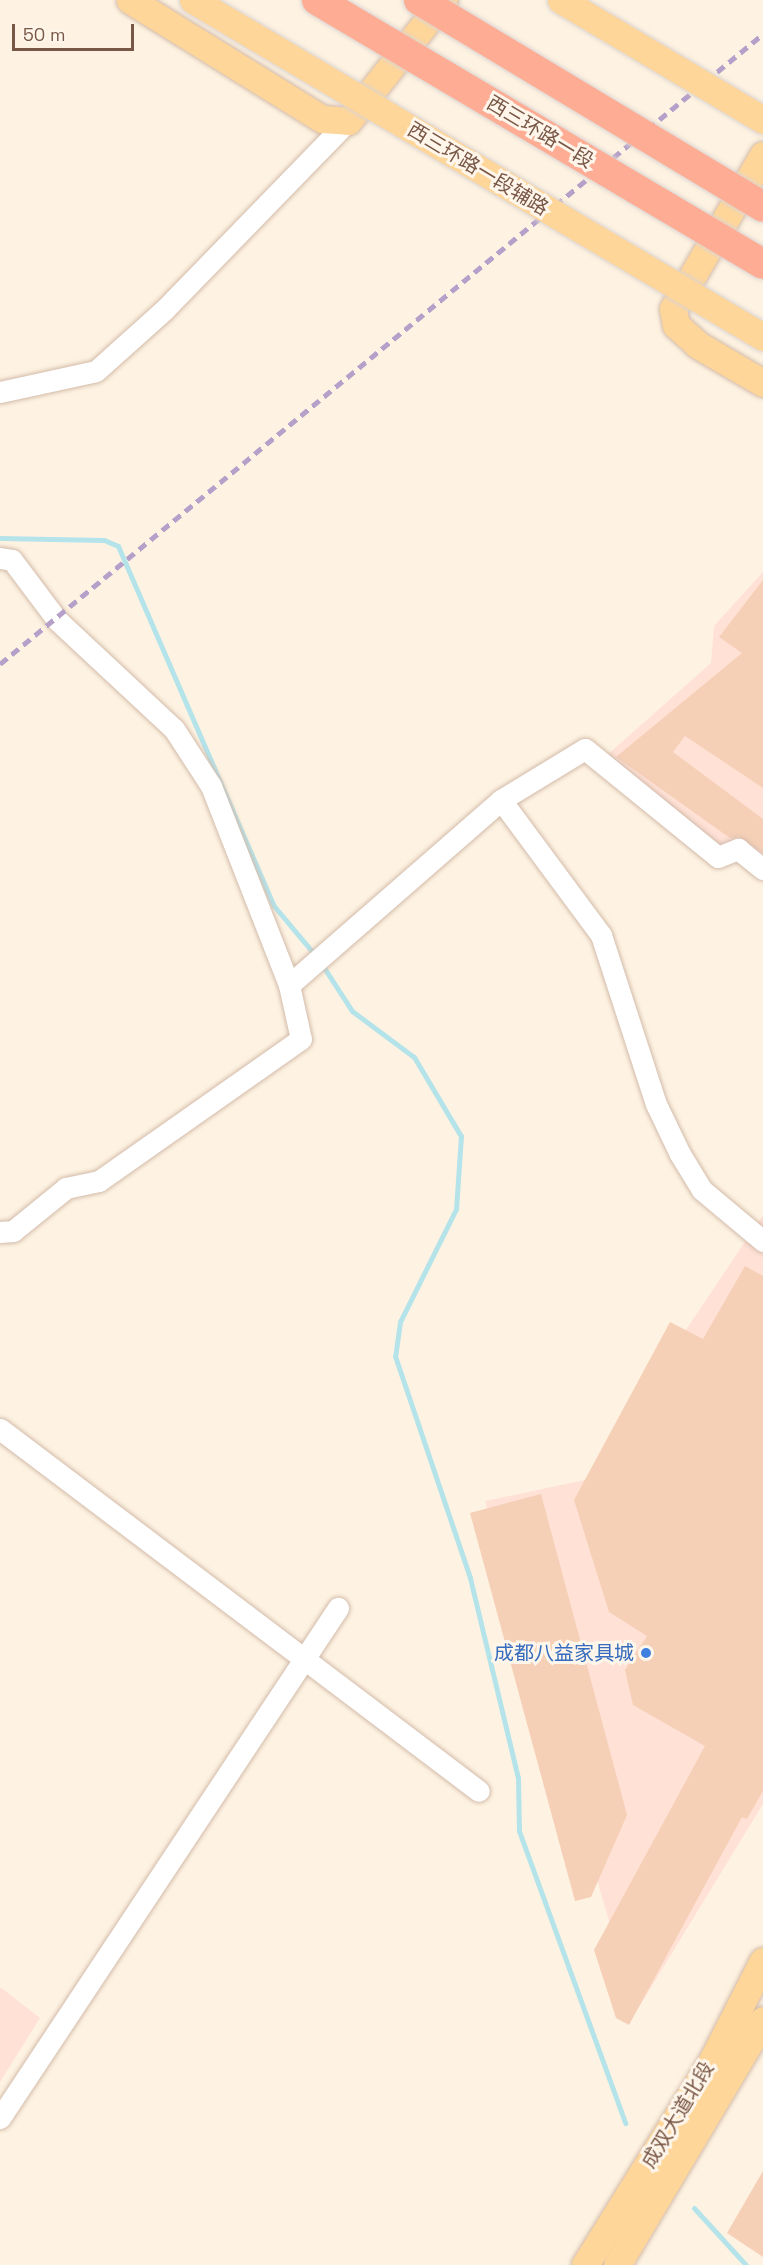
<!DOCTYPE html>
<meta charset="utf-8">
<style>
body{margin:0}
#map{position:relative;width:763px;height:2265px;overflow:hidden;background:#fef3e2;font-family:"Space Grotesk","Noto Sans SC",sans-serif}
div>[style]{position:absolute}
.commercial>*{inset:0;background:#ffe1d6}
.stream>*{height:5px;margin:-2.5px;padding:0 2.5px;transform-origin:2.5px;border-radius:2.5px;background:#b5e3ea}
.building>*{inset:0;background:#f6cfb7}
.roads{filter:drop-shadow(0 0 2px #d3bbaa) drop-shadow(0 0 2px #d3bbaa)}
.minor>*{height:21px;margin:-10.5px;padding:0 10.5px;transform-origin:10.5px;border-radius:10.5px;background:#fff}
.major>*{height:27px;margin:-13.5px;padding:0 13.5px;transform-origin:13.5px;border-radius:13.5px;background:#ffd699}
.rail>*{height:4.5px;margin-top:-2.25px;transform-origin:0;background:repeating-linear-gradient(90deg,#b5a0c9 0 9px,transparent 0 15px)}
.bridges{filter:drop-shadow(0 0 2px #dcd3cf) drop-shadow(0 0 2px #dcd3cf)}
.major-bridge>*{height:27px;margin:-13.5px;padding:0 13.5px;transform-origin:13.5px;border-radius:13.5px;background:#ffd699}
.highway-bridge>*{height:30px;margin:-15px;padding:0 15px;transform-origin:15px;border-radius:15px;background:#feac94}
.dots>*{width:16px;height:16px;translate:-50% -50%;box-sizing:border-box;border:3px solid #fff6eb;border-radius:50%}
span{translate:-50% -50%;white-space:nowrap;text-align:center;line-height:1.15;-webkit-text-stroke:6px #fff6eb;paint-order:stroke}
.street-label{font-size:20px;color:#795746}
.shop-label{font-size:20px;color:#366cbe}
.right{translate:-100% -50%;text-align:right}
.scale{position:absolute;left:12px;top:24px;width:122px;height:27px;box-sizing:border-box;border:3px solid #795746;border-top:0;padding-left:8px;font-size:18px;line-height:21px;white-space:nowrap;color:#795746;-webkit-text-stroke:4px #fff6eb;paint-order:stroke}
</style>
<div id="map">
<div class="commercial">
<div style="clip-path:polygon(763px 572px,763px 867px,719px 851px,606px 756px,711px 663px,714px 626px)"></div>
<div style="clip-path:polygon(763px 1215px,763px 1804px,636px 2012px,485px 1501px,585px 1480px)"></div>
<div style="clip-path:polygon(0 1987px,40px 2018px,0 2082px)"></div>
</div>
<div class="stream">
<div style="left:0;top:538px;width:104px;rotate:1.1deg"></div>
<div style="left:104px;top:540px;width:15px;rotate:23deg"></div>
<div style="left:118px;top:546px;width:392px;rotate:66.6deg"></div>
<div style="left:274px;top:906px;width:65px;rotate:50deg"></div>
<div style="left:321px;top:963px;width:57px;rotate:57.1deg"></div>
<div style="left:352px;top:1011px;width:77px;rotate:36.6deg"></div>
<div style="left:414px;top:1057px;width:92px;rotate:59.3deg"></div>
<div style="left:461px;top:1136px;width:73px;rotate:93.9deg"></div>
<div style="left:456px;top:1209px;width:126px;rotate:116.4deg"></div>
<div style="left:400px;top:1322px;width:34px;rotate:98deg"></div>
<div style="left:395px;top:1356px;width:234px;rotate:71.3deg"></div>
<div style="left:470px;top:1578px;width:206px;rotate:76.5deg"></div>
<div style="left:518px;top:1778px;width:53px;rotate:88.9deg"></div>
<div style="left:519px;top:1831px;width:311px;rotate:70deg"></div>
<div style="left:694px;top:2208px;width:77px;rotate:47.6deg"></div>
</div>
<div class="building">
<div style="clip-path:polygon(763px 580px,763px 788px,685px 736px,673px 752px,763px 819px,763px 853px,740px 837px,730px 838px,616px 757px,742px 653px,719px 637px)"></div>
<div style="clip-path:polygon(745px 1266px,763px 1276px,763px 1791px,747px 1819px,742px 1817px,629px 2025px,616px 2018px,594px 1950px,705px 1746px,633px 1705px,625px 1670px,647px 1636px,609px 1612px,574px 1500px,670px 1322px,703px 1339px)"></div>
<div style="clip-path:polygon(541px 1494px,627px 1815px,591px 1897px,575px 1901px,470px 1513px)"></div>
<div style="clip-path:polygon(763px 2171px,763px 2257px,727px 2233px)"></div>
</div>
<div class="roads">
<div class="minor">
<div style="left:0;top:392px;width:98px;rotate:-12.3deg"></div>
<div style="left:96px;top:371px;width:93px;rotate:-41.9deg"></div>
<div style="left:165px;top:309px;width:262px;rotate:-45.8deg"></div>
<div style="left:0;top:558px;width:12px;rotate:9deg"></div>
<div style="left:12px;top:560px;width:75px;rotate:53.1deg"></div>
<div style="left:57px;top:620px;width:160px;rotate:43deg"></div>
<div style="left:174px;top:729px;width:68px;rotate:57deg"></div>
<div style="left:211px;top:786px;width:214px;rotate:68.6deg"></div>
<div style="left:289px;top:985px;width:55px;rotate:77.5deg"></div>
<div style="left:301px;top:1039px;width:247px;rotate:144.9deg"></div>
<div style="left:99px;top:1181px;width:34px;rotate:168deg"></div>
<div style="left:66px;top:1188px;width:68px;rotate:140.9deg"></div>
<div style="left:13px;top:1231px;width:13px;rotate:176deg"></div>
<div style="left:501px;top:800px;width:168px;rotate:53.5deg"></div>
<div style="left:601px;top:935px;width:178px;rotate:72deg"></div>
<div style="left:656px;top:1104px;width:55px;rotate:64.4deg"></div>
<div style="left:680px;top:1154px;width:42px;rotate:58.6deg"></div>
<div style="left:702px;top:1190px;width:80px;rotate:39.9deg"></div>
<div style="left:289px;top:985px;width:281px;rotate:-41.1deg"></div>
<div style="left:501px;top:800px;width:98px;rotate:-31.3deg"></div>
<div style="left:585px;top:749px;width:171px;rotate:39.1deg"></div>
<div style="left:718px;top:857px;width:22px;rotate:-22deg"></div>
<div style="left:738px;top:849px;width:32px;rotate:39deg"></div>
<div style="left:0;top:1429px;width:600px;rotate:37.08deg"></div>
<div style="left:0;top:2118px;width:612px;rotate:-56.47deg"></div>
</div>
<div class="major">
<div style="left:130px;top:0;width:226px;rotate:31.8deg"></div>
<div style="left:322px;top:119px;width:26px;rotate:4deg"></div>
<div style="left:348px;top:121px;width:154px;rotate:-51.6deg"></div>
<div style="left:763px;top:155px;width:178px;rotate:120.3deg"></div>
<div style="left:673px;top:309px;width:16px;rotate:79deg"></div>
<div style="left:676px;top:325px;width:30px;rotate:42deg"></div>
<div style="left:698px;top:345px;width:75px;rotate:30.3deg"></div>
<div style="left:585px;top:2265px;width:243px;rotate:-58.1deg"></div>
<div style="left:713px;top:2059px;width:110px;rotate:-63deg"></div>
<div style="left:617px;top:2265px;width:285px;rotate:-59.2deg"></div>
</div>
</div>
<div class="rail">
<div style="left:0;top:664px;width:989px;rotate:-39.55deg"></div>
</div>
<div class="bridges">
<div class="major-bridge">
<div style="left:193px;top:0;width:662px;rotate:30.59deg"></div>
<div style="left:561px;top:0;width:235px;rotate:30.7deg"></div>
</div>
<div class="highway-bridge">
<div style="left:317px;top:0;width:518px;rotate:30.62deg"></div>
<div style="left:419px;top:0;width:401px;rotate:31deg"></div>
</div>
</div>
<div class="dots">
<div style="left:646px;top:1653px;background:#3f7fe0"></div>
</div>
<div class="street-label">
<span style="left:540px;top:132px;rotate:31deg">西三环路一段</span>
<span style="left:478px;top:169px;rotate:31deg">西三环路一段辅路</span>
<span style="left:678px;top:2115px;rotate:-59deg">成双大道北段</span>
</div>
<div class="shop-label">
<span class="right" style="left:634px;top:1653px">成都八益家具城</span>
</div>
<div class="scale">50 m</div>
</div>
